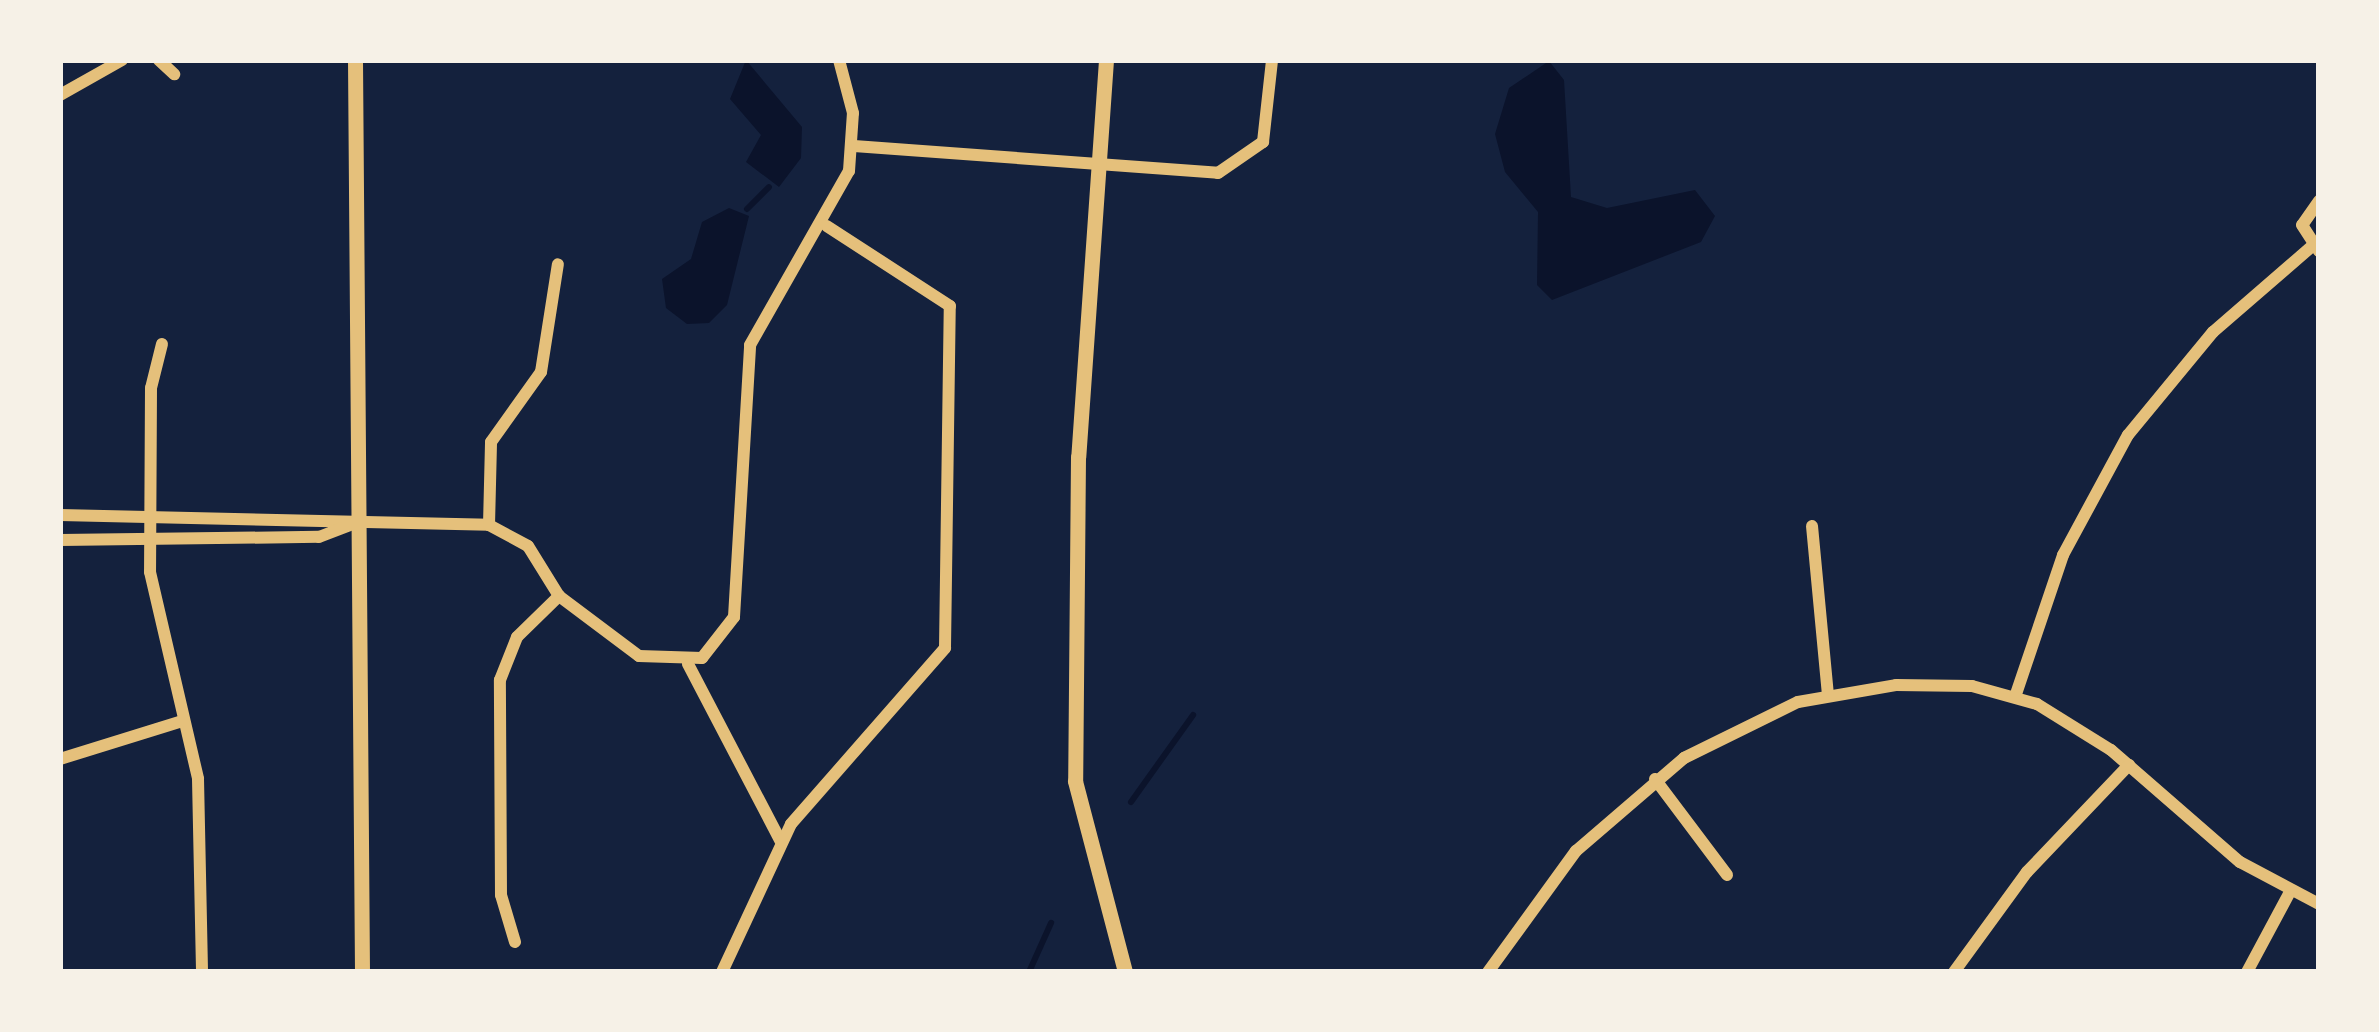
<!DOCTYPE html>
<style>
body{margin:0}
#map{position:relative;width:2379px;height:1032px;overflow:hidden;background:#14213d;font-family:"PT Serif",serif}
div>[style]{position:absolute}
.water>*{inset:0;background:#0b132b}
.stream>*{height:6px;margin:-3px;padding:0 3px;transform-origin:3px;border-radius:3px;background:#0b132b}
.minor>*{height:12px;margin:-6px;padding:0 6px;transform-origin:6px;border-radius:6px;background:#e5c07b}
.tertiary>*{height:15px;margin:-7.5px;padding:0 7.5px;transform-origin:7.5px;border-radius:7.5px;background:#e5c07b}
span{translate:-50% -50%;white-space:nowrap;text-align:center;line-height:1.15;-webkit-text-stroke:9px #f6f1e7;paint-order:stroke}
.frame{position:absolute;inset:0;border:63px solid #f6f1e7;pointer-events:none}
</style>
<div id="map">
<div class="water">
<div style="clip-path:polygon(746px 60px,802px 127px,801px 158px,779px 187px,746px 162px,761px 135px,730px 99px)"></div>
<div style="clip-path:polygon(1549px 61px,1564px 80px,1571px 197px,1607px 208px,1695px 190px,1715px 216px,1701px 242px,1552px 300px,1537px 285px,1538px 212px,1505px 172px,1495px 134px,1509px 88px)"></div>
<div style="clip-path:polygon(729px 208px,749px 216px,727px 305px,709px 323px,687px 324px,666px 308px,662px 279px,691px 259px,702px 222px)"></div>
</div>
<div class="stream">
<div style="left:747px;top:209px;width:31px;rotate:-45deg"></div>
<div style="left:1131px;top:802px;width:107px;rotate:-54.5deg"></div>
<div style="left:1029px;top:972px;width:54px;rotate:-65.8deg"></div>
</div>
<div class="minor">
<div style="left:159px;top:60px;width:21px;rotate:43deg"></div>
<div style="left:60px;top:95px;width:71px;rotate:-29.4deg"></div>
<div style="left:854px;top:146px;width:365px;rotate:4.2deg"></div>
<div style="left:1218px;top:173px;width:55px;rotate:-34.6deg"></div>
<div style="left:1263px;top:142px;width:82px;rotate:-83.7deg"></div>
<div style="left:2319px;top:201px;width:29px;rotate:125deg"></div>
<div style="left:2302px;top:225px;width:31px;rotate:57deg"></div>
<div style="left:162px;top:344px;width:45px;rotate:104deg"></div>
<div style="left:151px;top:388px;width:184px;rotate:90.3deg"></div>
<div style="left:150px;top:572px;width:212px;rotate:76.9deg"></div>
<div style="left:198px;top:779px;width:193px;rotate:88.8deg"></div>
<div style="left:60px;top:515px;width:429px;rotate:1.3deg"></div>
<div style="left:489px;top:525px;width:44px;rotate:28.3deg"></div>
<div style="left:528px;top:546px;width:59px;rotate:58.2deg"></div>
<div style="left:559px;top:596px;width:100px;rotate:36.9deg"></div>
<div style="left:639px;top:656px;width:63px;rotate:1.8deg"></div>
<div style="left:702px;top:658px;width:52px;rotate:-52deg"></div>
<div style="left:734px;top:617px;width:272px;rotate:-86.6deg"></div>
<div style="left:750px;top:345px;width:200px;rotate:-60.4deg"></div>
<div style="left:849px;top:171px;width:58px;rotate:-86.1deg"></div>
<div style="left:853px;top:113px;width:55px;rotate:-104.8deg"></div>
<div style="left:489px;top:525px;width:83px;rotate:-88.6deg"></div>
<div style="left:491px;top:442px;width:86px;rotate:-54.5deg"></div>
<div style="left:541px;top:372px;width:109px;rotate:-81.1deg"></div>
<div style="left:1812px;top:526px;width:169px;rotate:84.6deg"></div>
<div style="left:60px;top:540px;width:259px;rotate:-0.7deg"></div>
<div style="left:319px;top:537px;width:42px;rotate:-21deg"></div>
<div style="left:688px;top:664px;width:199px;rotate:62.4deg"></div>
<div style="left:2015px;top:697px;width:150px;rotate:-71.3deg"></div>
<div style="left:2063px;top:555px;width:136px;rotate:-61.6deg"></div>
<div style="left:2128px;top:435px;width:134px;rotate:-50.5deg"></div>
<div style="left:2213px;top:332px;width:130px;rotate:-40.9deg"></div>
<div style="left:60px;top:759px;width:129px;rotate:-17.2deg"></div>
<div style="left:1655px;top:779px;width:120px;rotate:53.1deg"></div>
<div style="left:515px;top:942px;width:49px;rotate:-106.6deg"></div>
<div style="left:501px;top:895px;width:215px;rotate:-90.3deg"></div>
<div style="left:500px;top:680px;width:46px;rotate:-68.4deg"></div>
<div style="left:517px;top:637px;width:59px;rotate:-44.3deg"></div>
<div style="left:722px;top:972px;width:163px;rotate:-65deg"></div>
<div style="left:791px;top:824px;width:234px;rotate:-48.8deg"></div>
<div style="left:945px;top:648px;width:342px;rotate:-89.2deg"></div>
<div style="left:950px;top:306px;width:147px;rotate:-147deg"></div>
<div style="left:1488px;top:972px;width:150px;rotate:-54deg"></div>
<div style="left:1576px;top:851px;width:143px;rotate:-40.7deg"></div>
<div style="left:1684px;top:758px;width:127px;rotate:-26.2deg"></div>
<div style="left:1798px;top:702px;width:99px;rotate:-9.8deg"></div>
<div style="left:1896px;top:685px;width:76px;rotate:0.8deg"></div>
<div style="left:1972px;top:686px;width:67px;rotate:15.5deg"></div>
<div style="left:2037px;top:704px;width:87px;rotate:31.9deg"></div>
<div style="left:2111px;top:750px;width:171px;rotate:41deg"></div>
<div style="left:2240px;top:862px;width:89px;rotate:28deg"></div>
<div style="left:1954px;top:972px;width:124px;rotate:-53.9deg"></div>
<div style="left:2027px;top:872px;width:148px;rotate:-46.4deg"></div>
<div style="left:2247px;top:972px;width:93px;rotate:-61.8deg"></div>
</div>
<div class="tertiary">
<div style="left:355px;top:60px;width:912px;rotate:89.56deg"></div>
<div style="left:1106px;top:60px;width:398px;rotate:94deg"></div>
<div style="left:1078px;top:457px;width:324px;rotate:90.5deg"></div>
<div style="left:1075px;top:781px;width:197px;rotate:75.3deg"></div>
</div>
<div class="frame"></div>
</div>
